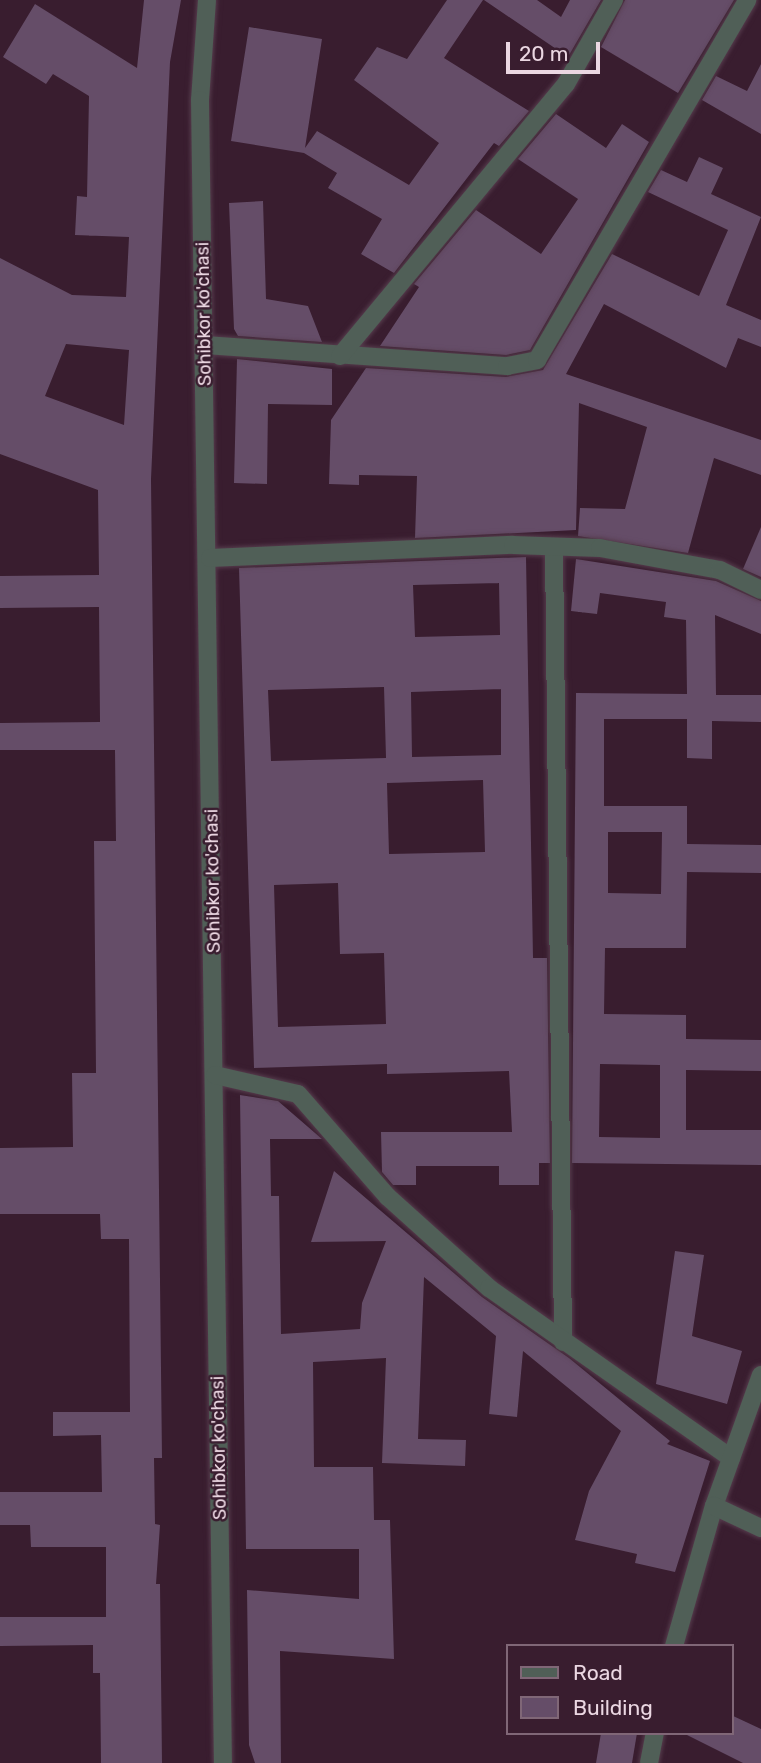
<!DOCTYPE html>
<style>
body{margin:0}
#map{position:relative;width:761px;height:1763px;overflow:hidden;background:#391d2f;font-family:Rubik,sans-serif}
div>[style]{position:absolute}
.building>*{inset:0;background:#654d68}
.roads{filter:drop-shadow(0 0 2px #553b4c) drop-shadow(0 0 2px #553b4c)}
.minor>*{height:18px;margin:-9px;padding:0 9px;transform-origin:9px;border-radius:9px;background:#505f57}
span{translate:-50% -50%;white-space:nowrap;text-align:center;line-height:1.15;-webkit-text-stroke:5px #391d2f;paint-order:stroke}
.street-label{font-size:18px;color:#ebd7e2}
.legend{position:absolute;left:506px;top:1644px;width:228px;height:91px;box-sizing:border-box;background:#391d2f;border:2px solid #806777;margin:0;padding:9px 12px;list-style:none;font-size:21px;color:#ebd7e2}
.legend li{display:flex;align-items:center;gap:14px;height:35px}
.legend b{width:35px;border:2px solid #806777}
.scale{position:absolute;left:506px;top:42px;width:94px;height:32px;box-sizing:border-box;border:4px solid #ebd7e2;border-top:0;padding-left:9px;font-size:21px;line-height:24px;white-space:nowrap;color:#ebd7e2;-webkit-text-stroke:5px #391d2f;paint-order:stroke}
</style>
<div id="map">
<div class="building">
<div style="clip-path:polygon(evenodd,144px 0,181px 0,170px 62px,151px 479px,162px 1458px,154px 1458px,155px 1524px,160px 1525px,156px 1584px,160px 1584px,162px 1763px,101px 1763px,100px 1673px,93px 1673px,93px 1645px,0 1646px,0 1617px,106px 1617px,106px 1547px,31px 1547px,30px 1525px,0 1525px,0 1492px,102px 1492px,101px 1435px,53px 1436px,53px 1412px,130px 1412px,129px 1239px,101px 1239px,100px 1214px,0 1214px,0 1148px,73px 1147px,72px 1073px,96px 1073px,94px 841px,116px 841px,115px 750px,0 750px,0 723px,100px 722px,99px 607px,0 608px,0 576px,99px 575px,98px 490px,0 454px,0 258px,72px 295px,126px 297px,129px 237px,75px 235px,77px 196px,87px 197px,89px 96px,53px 74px,46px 84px,3px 57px,35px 4px,137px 68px,144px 0,66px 344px,129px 350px,124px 425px,45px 396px,66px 344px)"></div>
<div style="clip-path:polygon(447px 0,483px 0,444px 58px,529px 111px,499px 146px,494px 143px,394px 273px,361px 254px,382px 219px,328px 188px,337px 173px,304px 153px,231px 141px,249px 27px,322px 39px,305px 148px,317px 131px,409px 185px,439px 143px,354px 80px,377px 47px,407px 59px)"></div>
<div style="clip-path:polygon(484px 0,537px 0,561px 17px,570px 0,601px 0,568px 57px)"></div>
<div style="clip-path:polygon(625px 0,734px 0,678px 93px,601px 47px)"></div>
<div style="clip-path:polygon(761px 64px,761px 134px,702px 100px,716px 76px,747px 91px)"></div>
<div style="clip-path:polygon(556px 114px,606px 148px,622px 124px,649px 142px,530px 350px,506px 355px,380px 346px,419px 287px,414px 284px,476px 210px,541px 254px,578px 199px,518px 159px)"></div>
<div style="clip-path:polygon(699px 157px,723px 168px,711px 194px,761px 217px,726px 305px,761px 320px,761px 347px,738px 338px,726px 368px,604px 304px,566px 374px,761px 440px,761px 475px,714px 458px,688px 553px,578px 536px,580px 508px,625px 509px,647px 427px,579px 403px,576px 530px,415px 538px,417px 476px,359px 475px,359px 485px,329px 484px,331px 420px,366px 368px,506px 377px,543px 370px,612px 254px,699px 296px,728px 230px,648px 192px,661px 170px,687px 182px)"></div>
<div style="clip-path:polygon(263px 201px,266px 299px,308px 306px,322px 342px,238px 336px,234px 329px,229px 203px)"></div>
<div style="clip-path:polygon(237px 359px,332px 369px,332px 405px,268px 404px,267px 484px,234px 483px)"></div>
<div style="clip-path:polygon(761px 527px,761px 577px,743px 569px)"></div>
<div style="clip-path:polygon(evenodd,526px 557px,533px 958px,547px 958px,550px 1163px,539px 1163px,539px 1185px,499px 1185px,499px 1166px,416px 1166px,416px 1185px,393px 1185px,382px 1172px,381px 1132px,512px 1132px,509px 1071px,387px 1074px,387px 1064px,254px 1068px,239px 568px,526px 557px,499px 583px,500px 635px,415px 637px,413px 585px,499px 583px,526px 557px,384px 687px,386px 758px,271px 761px,268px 690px,384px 687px,526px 557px,501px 689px,501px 755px,412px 757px,411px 692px,501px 689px,526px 557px,483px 780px,485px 852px,389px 854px,387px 783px,483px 780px,526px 557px,338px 883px,340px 954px,384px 953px,386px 1024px,278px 1027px,274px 885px,338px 883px)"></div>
<div style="clip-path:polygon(evenodd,576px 559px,716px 581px,761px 601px,761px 634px,715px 615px,716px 695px,761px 695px,761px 722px,712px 721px,712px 759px,687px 758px,687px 719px,604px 719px,604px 806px,687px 806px,687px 844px,761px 845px,761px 873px,687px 872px,686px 948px,605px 948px,604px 1014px,686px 1015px,686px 1039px,761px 1040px,761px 1071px,686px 1070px,686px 1130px,761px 1130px,761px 1165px,572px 1163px,576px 693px,687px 694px,686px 620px,664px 617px,666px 602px,600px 593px,597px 614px,571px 611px,576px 559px,608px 832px,662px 832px,661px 894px,608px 893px,608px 832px,576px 559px,600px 1064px,660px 1065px,660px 1138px,599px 1137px,600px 1064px)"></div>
<div style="clip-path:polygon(240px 1095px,278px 1101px,322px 1139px,270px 1139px,271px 1196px,279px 1196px,281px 1334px,360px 1329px,362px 1303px,386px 1241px,311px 1242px,334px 1171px,482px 1297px,569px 1358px,670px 1441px,667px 1444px,710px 1461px,675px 1572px,635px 1563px,637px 1554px,575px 1540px,589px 1491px,621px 1431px,523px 1351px,517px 1417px,489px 1414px,496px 1336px,424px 1277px,418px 1439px,466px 1440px,465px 1466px,382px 1463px,386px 1358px,313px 1362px,314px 1467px,373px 1467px,374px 1520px,390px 1520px,394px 1659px,280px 1651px,281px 1763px,255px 1763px,249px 1745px,247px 1590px,359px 1599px,359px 1549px,246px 1549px)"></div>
<div style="clip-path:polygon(675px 1251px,704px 1255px,692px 1336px,742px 1351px,727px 1404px,656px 1384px)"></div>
<div style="clip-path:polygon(731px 1715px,761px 1729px,761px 1763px,743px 1763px,683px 1733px,731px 1733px)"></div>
<div style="clip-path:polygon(601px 1733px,637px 1733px,632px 1763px,596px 1763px)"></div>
</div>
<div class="roads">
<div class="minor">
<div style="left:207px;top:0;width:100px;rotate:94deg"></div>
<div style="left:200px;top:100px;width:1663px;rotate:89.21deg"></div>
<div style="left:205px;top:345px;width:303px;rotate:4deg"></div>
<div style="left:507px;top:366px;width:31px;rotate:-11deg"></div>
<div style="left:537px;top:360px;width:417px;rotate:-59.7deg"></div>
<div style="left:340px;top:356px;width:354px;rotate:-50.3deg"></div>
<div style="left:566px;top:84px;width:97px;rotate:-60.3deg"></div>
<div style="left:554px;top:547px;width:795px;rotate:89.35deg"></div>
<div style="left:210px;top:558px;width:303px;rotate:-2.5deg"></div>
<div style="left:513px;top:545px;width:87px;rotate:2deg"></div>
<div style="left:600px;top:548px;width:122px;rotate:10.4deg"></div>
<div style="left:720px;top:570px;width:46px;rotate:26deg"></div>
<div style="left:215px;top:1075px;width:85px;rotate:12.9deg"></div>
<div style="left:298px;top:1094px;width:137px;rotate:48.9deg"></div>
<div style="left:388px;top:1197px;width:136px;rotate:42deg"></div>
<div style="left:489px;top:1288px;width:296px;rotate:35.1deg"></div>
<div style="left:714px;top:1506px;width:139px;rotate:-70.3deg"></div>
<div style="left:674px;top:1646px;width:146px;rotate:-74.1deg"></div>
<div style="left:714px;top:1506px;width:52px;rotate:25.1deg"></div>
<div style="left:649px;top:1763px;width:31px;rotate:-79deg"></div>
</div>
</div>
<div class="street-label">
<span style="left:204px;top:314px;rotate:-91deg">Sohibkor ko'chasi</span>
<span style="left:213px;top:881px;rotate:-91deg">Sohibkor ko'chasi</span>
<span style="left:219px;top:1448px;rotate:-91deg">Sohibkor ko'chasi</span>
</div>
<ul class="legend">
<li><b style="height:9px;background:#505f57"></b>Road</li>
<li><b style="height:19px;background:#654d68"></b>Building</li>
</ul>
<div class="scale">20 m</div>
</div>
